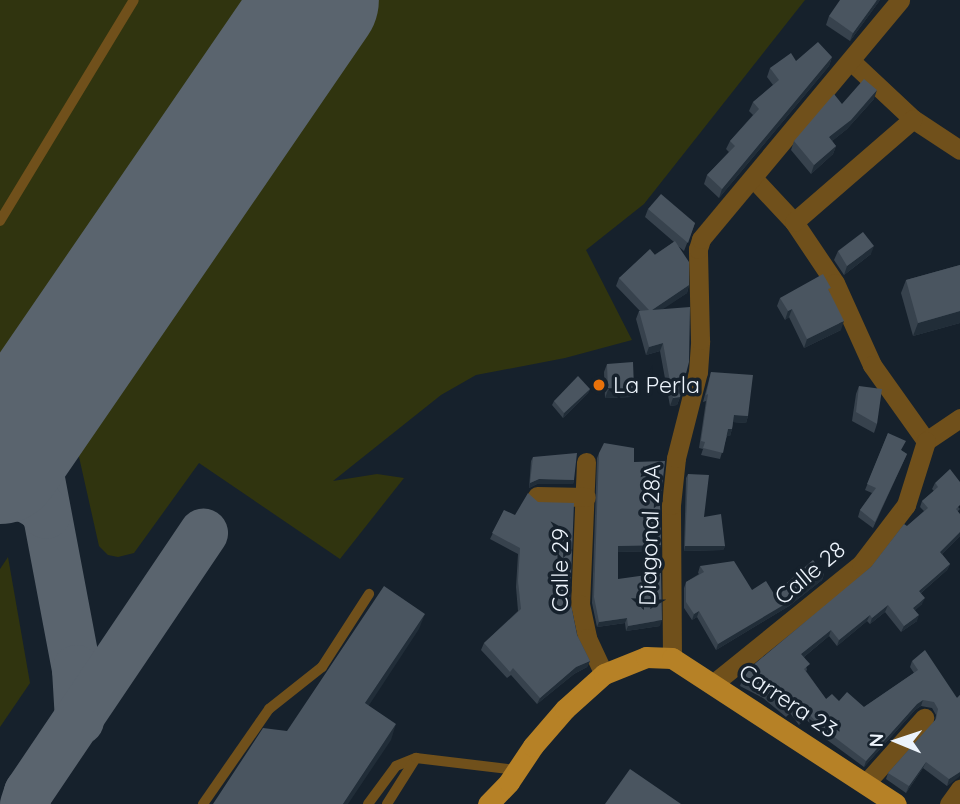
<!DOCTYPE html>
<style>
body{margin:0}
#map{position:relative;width:960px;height:804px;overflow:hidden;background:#16212c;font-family:Quicksand,sans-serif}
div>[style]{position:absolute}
.green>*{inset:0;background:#30340f}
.taxiway>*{height:49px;margin:-24.5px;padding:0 24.5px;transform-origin:24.5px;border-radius:24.5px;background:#5a646e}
.runway>*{height:124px;margin:-62px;padding:0 62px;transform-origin:62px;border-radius:62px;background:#5a646e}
.lane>*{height:10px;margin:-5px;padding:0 5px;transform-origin:5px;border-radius:5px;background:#70501b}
.street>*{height:19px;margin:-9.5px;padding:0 9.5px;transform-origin:9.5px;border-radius:9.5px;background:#70501b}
.primary>*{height:21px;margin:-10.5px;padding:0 10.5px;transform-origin:10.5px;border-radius:10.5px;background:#b68126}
.wall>*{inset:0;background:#37424d}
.shaded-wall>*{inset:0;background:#212d38}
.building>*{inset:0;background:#4a5560}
.dots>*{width:19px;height:19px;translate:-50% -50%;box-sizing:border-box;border:4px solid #16212c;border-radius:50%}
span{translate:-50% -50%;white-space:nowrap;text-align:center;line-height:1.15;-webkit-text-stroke:7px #16212c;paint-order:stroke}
.poi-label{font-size:23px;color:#ecf3fb}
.left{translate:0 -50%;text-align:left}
.street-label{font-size:23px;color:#ecf3fb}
.north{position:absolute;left:862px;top:706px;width:70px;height:70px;-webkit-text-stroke:5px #16212c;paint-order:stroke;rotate:272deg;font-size:19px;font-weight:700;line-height:28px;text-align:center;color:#ecf3fb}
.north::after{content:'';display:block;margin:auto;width:24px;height:32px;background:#ecf3fb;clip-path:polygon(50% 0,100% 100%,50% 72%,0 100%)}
</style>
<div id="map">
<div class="green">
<div style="clip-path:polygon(0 0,251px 0,0 370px)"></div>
<div style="clip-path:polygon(371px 0,805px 0,644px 204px,586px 250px,632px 340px,565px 358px,476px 375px,441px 395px,333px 481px,377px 474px,404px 478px,340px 559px,199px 463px,134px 553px,118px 557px,108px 555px,99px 546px,75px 439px)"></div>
<div style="clip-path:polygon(8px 557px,30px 683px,0 727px,0 569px)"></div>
</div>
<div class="taxiway">
<div style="left:48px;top:392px;width:36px;rotate:111deg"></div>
<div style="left:35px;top:426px;width:26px;rotate:90deg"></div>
<div style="left:35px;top:452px;width:221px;rotate:79.3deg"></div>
<div style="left:76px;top:669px;width:51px;rotate:86.6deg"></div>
<div style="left:0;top:495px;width:25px;rotate:5deg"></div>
<div style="left:25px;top:497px;width:16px;rotate:30deg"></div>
<div style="left:39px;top:505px;width:11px;rotate:52deg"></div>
<div style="left:24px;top:804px;width:13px;rotate:-72deg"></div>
<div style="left:28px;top:792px;width:313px;rotate:-56deg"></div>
</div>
<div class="runway">
<div style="left:0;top:462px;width:560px;rotate:-55.54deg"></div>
</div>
<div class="lane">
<div style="left:0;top:221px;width:258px;rotate:-58.8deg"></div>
<div style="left:203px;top:804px;width:116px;rotate:-55.2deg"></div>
<div style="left:269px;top:709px;width:68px;rotate:-38.4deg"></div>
<div style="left:322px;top:667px;width:87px;rotate:-57.2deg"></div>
<div style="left:368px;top:804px;width:47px;rotate:-53.6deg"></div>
<div style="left:396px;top:766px;width:22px;rotate:-22deg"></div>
<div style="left:387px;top:804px;width:54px;rotate:-57.8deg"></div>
<div style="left:416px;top:758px;width:101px;rotate:6.8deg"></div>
</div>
<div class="street">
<div style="left:852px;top:62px;width:83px;rotate:43.1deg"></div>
<div style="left:913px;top:119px;width:56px;rotate:33.4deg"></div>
<div style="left:753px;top:178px;width:60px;rotate:47deg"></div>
<div style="left:794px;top:222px;width:73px;rotate:56.1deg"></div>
<div style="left:835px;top:283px;width:90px;rotate:65.7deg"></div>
<div style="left:872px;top:365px;width:93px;rotate:54.6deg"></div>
<div style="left:794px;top:222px;width:157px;rotate:-40.9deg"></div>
<div style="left:926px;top:441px;width:41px;rotate:-34.1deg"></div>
<div style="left:586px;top:462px;width:142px;rotate:92.4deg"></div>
<div style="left:580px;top:604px;width:35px;rotate:78deg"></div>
<div style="left:587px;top:638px;width:40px;rotate:65deg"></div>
<div style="left:537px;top:496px;width:49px;rotate:1.2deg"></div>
<div style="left:672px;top:658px;width:153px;rotate:-90.4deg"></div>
<div style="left:671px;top:505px;width:47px;rotate:-83.9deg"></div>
<div style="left:676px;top:458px;width:89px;rotate:-75.7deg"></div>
<div style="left:698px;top:372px;width:32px;rotate:-86deg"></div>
<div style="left:700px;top:340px;width:91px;rotate:-91.3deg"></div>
<div style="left:698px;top:249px;width:10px;rotate:-73deg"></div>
<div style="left:701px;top:239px;width:311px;rotate:-50.2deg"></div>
<div style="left:714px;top:683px;width:189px;rotate:-39deg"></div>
<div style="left:861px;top:564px;width:74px;rotate:-52.7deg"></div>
<div style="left:906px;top:505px;width:67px;rotate:-72.6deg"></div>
<div style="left:865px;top:784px;width:89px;rotate:-48.2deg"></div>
<div style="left:949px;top:804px;width:19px;rotate:-54deg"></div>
</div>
<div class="primary">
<div style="left:488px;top:804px;width:30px;rotate:-46deg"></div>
<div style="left:509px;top:782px;width:43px;rotate:-56.3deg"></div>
<div style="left:533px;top:746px;width:49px;rotate:-49.1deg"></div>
<div style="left:565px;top:709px;width:52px;rotate:-41.9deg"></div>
<div style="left:604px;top:674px;width:45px;rotate:-22deg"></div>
<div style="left:646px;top:657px;width:26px;rotate:2deg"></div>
<div style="left:672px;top:658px;width:267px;rotate:33.1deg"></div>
</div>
<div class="wall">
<div style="clip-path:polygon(880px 0,850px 41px,826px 25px,829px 16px)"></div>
<div style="clip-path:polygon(832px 57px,829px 66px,719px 198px,704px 184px,707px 175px,729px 152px,726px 149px,730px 141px,753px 115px,749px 111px,753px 102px,773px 85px,767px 77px,770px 68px,796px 61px)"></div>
<div style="clip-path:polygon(874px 99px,847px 129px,832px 141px,836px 146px,833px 154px,811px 174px,791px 150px,794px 141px,842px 104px)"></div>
<div style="clip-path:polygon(648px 209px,695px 223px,684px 251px,678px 246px,689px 285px,687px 293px,662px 309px,680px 397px,677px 405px,670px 406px,660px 351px,646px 355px,636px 319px,639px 311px,640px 311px,616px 286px,619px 278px,674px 242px,645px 217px)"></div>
<div style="clip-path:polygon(838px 251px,871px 254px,844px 275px,834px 260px)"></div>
<div style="clip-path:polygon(960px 265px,960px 323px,913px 336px,901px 293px,906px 280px)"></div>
<div style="clip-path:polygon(829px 291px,841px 330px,804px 348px,789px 317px,785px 320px,777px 306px,780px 298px)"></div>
<div style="clip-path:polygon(607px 364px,631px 397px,605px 398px,604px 372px)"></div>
<div style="clip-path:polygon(711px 372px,748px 416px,746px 423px,733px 422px,732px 429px,730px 436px,727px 436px,720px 459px,701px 455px,703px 449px,699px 448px,706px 401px,703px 402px)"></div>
<div style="clip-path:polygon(859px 386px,877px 424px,874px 433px,852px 421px,856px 394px)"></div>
<div style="clip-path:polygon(590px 389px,588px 393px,563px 418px,552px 405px,554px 401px)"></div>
<div style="clip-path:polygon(888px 433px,902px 451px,907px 454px,873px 528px,858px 517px,860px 510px,872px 493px,865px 490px)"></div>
<div style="clip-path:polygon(599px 453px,634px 462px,660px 505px,661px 545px,659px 551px,618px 552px,618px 579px,660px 626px,626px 631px,625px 623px,597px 627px,592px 603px,597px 458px)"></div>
<div style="clip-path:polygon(533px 457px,574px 480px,573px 484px,537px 484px,529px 488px,531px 461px)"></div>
<div style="clip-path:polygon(688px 474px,704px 517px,725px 546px,723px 550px,684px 551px,686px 478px)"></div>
<div style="clip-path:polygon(935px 483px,960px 509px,958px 511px,960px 536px,942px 554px,950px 564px,947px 570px,921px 593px,922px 604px,915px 610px,917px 621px,901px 632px,885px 612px,870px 624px,867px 621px,837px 646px,829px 636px,804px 657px,807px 670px,806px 671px,826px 699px,864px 707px,914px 673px,910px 667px,912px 661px,957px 698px,960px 695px,960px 775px,947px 786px,923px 768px,906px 793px,886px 779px,888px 773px,935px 721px,936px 715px,932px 708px,921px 706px,915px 710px,864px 767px,819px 734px,806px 719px,799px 725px,790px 713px,786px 717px,763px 698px,740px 686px,742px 680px,871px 567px,907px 526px,924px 511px,920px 507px,922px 501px,934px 491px,932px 489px)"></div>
<div style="clip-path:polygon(504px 510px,570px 600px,577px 635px,590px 661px,587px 667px,574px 674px,537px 704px,511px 675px,507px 678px,481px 650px,484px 643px,518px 611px,516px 587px,518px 554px,490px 539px)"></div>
<div style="clip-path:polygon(700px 566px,752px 590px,774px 594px,824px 574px,822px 580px,789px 606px,716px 650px,697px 617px,692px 620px,684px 608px,684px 588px,686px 582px,699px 574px,698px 573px)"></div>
</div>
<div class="shaded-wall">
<div style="clip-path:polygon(877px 0,880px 0,850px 41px,853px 33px)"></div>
<div style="clip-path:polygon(832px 57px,829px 66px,719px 198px,722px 189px)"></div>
<div style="clip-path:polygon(877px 90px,874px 99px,847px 129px,826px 146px,829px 137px)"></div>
<div style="clip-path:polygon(836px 146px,833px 154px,811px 174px,814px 165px)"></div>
<div style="clip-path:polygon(874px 246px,871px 254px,844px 275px,847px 266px)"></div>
<div style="clip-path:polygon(689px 285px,687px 293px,650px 318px,652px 310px)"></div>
<div style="clip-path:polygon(792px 309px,789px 317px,785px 320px,788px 311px)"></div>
<div style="clip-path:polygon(960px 311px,960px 323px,913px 336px,918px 323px)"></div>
<div style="clip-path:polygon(844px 321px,841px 330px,804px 348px,807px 339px)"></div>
<div style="clip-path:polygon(663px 343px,660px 351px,646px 355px,649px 347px)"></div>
<div style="clip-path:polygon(634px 388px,631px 397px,605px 398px,608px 390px)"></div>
<div style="clip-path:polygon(590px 389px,588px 393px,563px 418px,564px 413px)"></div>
<div style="clip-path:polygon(680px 397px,677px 405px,670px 406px,673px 398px)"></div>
<div style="clip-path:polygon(734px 415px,748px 416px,746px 423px,731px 422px)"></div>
<div style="clip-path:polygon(728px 429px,732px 429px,730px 436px,726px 436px)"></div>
<div style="clip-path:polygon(539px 479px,574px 480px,573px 484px,537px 484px,529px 488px,530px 483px)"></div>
<div style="clip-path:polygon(960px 532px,960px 536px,938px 558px,940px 552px)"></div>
<div style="clip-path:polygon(661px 545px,659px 551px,616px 552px,618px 546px)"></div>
<div style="clip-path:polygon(685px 546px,725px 546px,723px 550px,684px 551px)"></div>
<div style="clip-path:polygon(950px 564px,947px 570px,916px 597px,919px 591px)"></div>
<div style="clip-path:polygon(824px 574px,822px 580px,789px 606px,716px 650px,718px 644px)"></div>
<div style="clip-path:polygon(925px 598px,922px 604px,911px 614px,913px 608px)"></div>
<div style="clip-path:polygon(888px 605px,885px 612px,870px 624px,872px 618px)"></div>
<div style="clip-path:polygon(699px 611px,697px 617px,692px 620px,694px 614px)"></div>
<div style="clip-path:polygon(425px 614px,419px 629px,360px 719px,365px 703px)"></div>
<div style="clip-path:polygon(870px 615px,867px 621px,837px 646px,839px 640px)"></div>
<div style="clip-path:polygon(919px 615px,917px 621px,901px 632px,904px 626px)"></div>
<div style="clip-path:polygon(627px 618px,625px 623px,597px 627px,599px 622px)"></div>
<div style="clip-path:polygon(662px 620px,660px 626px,626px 631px,628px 626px)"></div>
<div style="clip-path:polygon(831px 630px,829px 636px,799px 661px,801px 654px)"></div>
<div style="clip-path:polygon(590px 661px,587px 667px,574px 674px,537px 704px,540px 698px,576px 667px)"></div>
<div style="clip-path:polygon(923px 700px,921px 706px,915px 710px,864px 767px,866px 761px,917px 704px)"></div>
<div style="clip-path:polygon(808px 713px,806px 719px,799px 725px,801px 719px)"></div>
<div style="clip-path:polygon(396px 724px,391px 740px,348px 804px,343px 804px)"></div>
<div style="clip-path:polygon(926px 762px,923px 768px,906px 793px,909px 786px)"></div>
<div style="clip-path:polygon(960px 772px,960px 775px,959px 777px,947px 786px,949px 779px)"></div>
</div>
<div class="building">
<div style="clip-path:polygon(840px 0,877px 0,853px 33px,829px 16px)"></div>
<div style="clip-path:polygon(818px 42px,832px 57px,722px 189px,707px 175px,735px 146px,730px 141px,759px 109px,753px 102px,779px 80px,770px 68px,791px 53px,796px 61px)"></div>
<div style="clip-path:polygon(864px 79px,877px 90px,851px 120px,829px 137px,836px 146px,814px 165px,794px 141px,834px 94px,842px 104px)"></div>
<div style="clip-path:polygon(661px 194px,695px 223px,688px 243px,648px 209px)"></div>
<div style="clip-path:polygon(863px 232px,874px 246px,847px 266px,838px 251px)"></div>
<div style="clip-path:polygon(675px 241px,689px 262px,689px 285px,652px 310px,690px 307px,689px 362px,680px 397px,673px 398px,663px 343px,649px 347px,639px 311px,649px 310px,619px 278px,650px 249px,655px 255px)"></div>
<div style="clip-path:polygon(960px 265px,960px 311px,918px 323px,906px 280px)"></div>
<div style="clip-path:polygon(823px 274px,831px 288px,828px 289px,844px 321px,807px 339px,792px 309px,788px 311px,780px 298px)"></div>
<div style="clip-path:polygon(633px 362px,634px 388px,608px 390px,607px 364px)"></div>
<div style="clip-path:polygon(711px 372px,753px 375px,748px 416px,734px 415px,732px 429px,728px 429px,723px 453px,703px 448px,705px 442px,701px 441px,708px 394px,706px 395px)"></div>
<div style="clip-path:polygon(578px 376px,590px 389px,564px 413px,554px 401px)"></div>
<div style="clip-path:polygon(859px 386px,882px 389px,877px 424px,856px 412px)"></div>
<div style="clip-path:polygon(888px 433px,906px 441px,901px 450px,907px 454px,875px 522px,860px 510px,876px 488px,867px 484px)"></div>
<div style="clip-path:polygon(604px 443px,634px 448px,634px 462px,665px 461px,660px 505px,661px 545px,618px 546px,618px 579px,661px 573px,662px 620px,628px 626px,627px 618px,599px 622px,594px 597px,599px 453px)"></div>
<div style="clip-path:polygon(577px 453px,574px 480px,539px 479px,530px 483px,533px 457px)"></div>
<div style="clip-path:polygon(950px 469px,960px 482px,960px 505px,956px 509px,960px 514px,960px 532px,940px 552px,950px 564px,919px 591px,925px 598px,913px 608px,919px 615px,904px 626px,888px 605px,872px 618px,870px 615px,839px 640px,831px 630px,801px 654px,810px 664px,804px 669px,826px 699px,832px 694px,839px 701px,847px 692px,864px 707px,918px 670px,912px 661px,925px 650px,957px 698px,960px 695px,960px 772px,949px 779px,926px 762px,909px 786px,888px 773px,936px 719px,938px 709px,934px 702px,923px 700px,917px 704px,866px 761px,821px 727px,808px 713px,801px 719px,793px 707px,788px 711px,765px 692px,742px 680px,752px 666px,871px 567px,904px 524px,907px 526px,928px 508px,922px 501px,938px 487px,935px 483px)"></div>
<div style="clip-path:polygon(688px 474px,709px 475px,704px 517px,721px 514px,725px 546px,685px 546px)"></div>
<div style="clip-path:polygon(528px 493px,538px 502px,574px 503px,570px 600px,577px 635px,590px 661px,576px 667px,540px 698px,513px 668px,510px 672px,484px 643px,521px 609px,518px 581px,520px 548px,492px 533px,504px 510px,515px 515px)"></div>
<div style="clip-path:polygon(813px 560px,824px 574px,792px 600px,718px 644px,699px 611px,694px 614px,686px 602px,686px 582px,704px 572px,700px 566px,734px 561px,752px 590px,766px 581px,774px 594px)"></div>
<div style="clip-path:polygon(384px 586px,425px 614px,365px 703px,396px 724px,343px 804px,213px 804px,263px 728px,287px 731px)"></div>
<div style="clip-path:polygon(630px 769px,681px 804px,605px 804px)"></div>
</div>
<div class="dots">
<div style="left:599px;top:385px;background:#e8710a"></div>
</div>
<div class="poi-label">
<span class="left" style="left:613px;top:385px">La Perla</span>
</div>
<div class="street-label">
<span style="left:650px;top:535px;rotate:-88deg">Diagonal 28A</span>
<span style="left:560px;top:570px;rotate:-90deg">Calle 29</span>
<span style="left:810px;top:573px;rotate:-40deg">Calle 28</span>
<span style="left:788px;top:701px;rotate:34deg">Carrera 23</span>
</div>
<div class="north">N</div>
</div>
